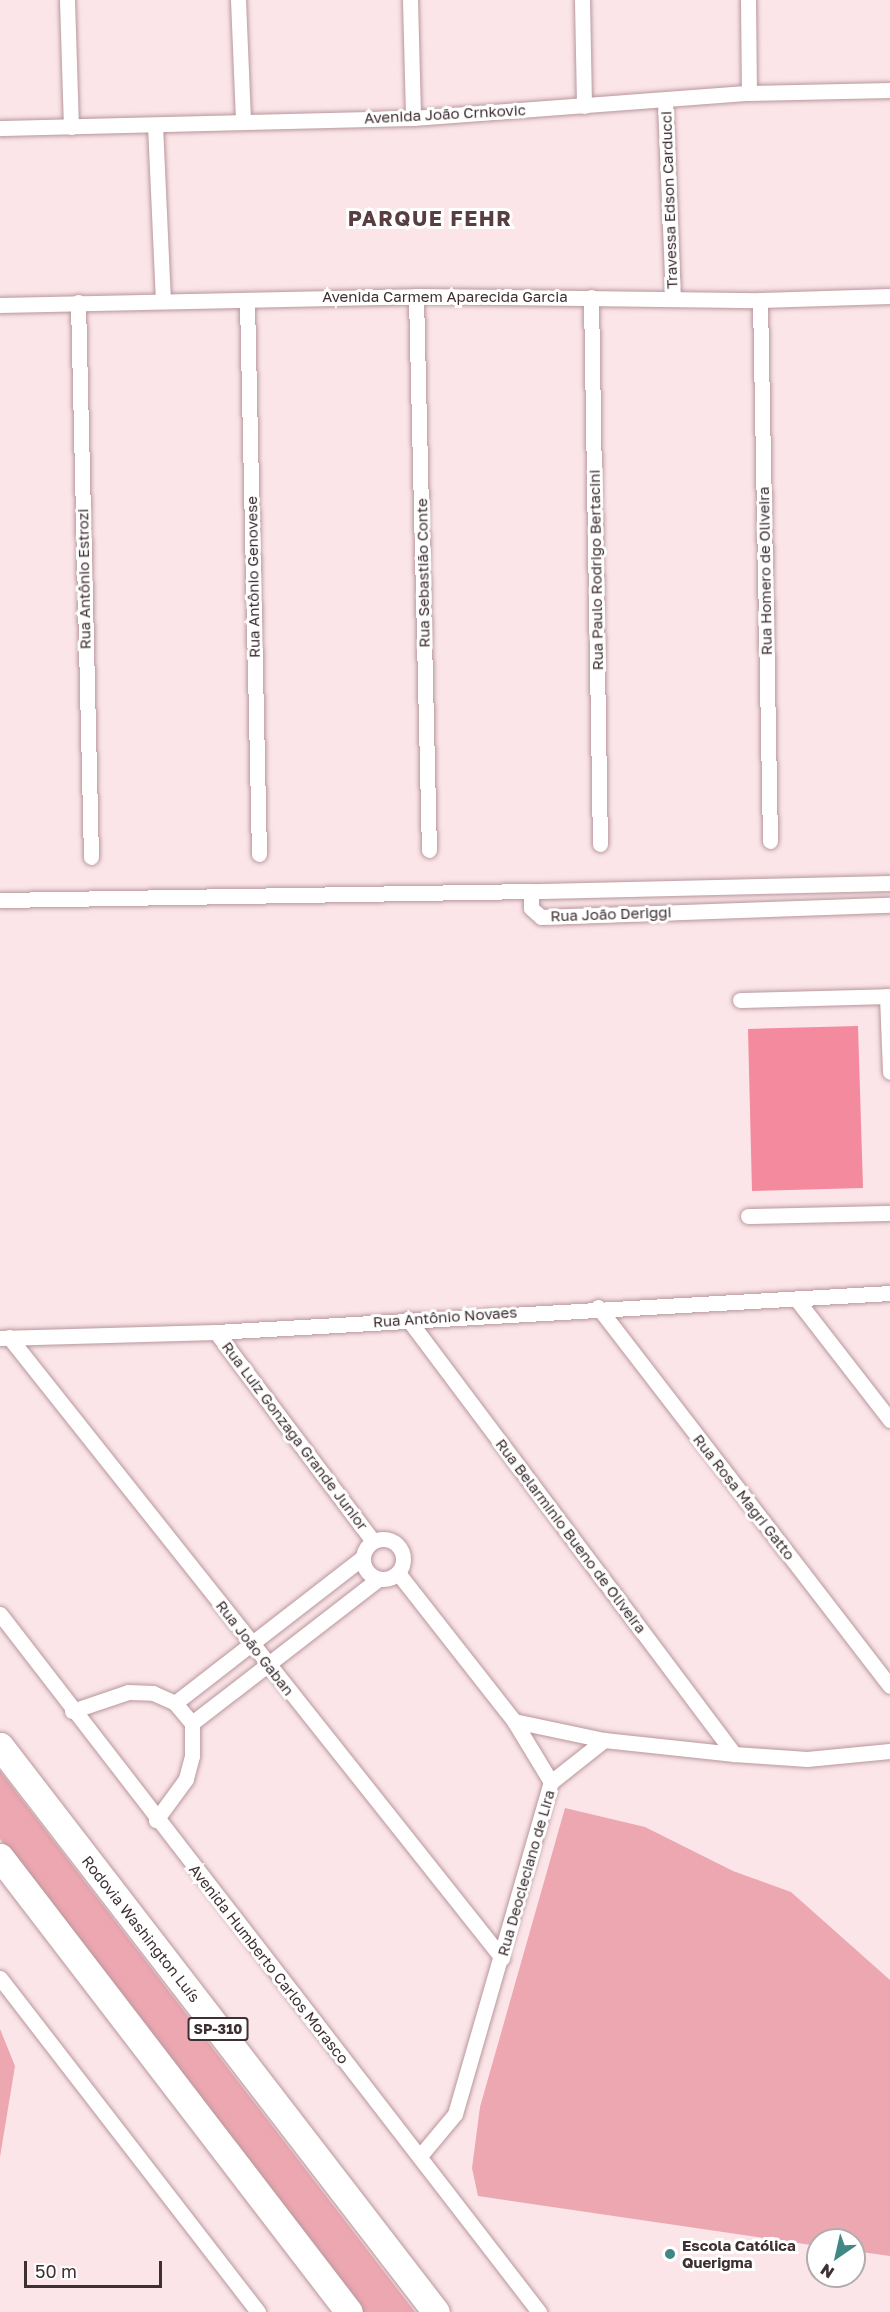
<!DOCTYPE html>
<meta charset="utf-8">
<style>
body{margin:0}
#map{position:relative;width:890px;height:2312px;overflow:hidden;background:#fbe5e8;font-family:"Golos Text",sans-serif}
div>[style]{position:absolute}
.green>*{inset:0;background:#eca7b1}
.building>*{inset:0;background:#f38a9e}
.roads{filter:drop-shadow(0 0 2px #b8979c) drop-shadow(0 0 2px #b8979c)}
.minor>*{height:15px;margin:-7.5px;padding:0 7.5px;transform-origin:7.5px;border-radius:7.5px;background:#fff}
.minor>.ring{margin:-7.5px;padding:0;box-sizing:content-box;background:none;border:15px solid #fff;border-radius:50%}
.motorway>*{height:27px;margin:-13.5px;padding:0 13.5px;transform-origin:13.5px;border-radius:13.5px;background:#fff}
.dots>*{width:16px;height:16px;translate:-50% -50%;box-sizing:border-box;border:3px solid #fff;border-radius:50%}
span{translate:-50% -50%;white-space:nowrap;text-align:center;line-height:1.15;-webkit-text-stroke:6px #fff;paint-order:stroke}
.shield-label span{padding:2px 4px;background:#fff;border:2px solid;border-radius:4px;-webkit-text-stroke-width:0}
.shield-label{font-size:14px;color:#3e3032;font-weight:700}
.street-label{font-size:15px;color:#3e3032}
.poi-label{font-size:15px;color:#3e3032;font-weight:700}
.left{translate:0 -50%;text-align:left}
.district-label{font-size:21px;color:#583d41;font-weight:700;letter-spacing:1.5px}
.north{position:absolute;left:806px;top:2228px;width:60px;height:60px;box-sizing:border-box;background:#fff;border:2px solid #b2acad;border-radius:50%;rotate:214deg;font-size:16px;font-weight:700;line-height:24px;text-align:center;color:#3e3032}
.north::after{content:'';display:block;margin:auto;width:21px;height:27px;background:#408785;clip-path:polygon(50% 0,100% 100%,50% 72%,0 100%)}
.scale{position:absolute;left:24px;top:2261px;width:138px;height:27px;box-sizing:border-box;border:3px solid #3e3032;border-top:0;padding-left:8px;font-size:18px;line-height:21px;white-space:nowrap;color:#3e3032;-webkit-text-stroke:4px #fff;paint-order:stroke}
</style>
<div id="map">
<div class="green">
<div style="clip-path:polygon(0 1771px,415px 2312px,361px 2312px,0 1839px)"></div>
<div style="clip-path:polygon(565px 1808px,645px 1827px,733px 1871px,791px 1892px,890px 1980px,890px 2256px,854px 2251px,854px 2240px,818px 2240px,818px 2246px,478px 2196px,472px 2168px,480px 2107px)"></div>
<div style="clip-path:polygon(0 2029px,15px 2066px,0 2157px)"></div>
</div>
<div class="building">
<div style="clip-path:polygon(858px 1026px,863px 1188px,752px 1191px,748px 1029px)"></div>
</div>
<div class="roads">
<div class="minor">
<div style="left:67px;top:0;width:127px;rotate:88.2deg"></div>
<div style="left:238px;top:0;width:121px;rotate:87.6deg"></div>
<div style="left:410px;top:0;width:118px;rotate:88.5deg"></div>
<div style="left:582px;top:0;width:106px;rotate:88.9deg"></div>
<div style="left:748px;top:0;width:93px;rotate:89.4deg"></div>
<div style="left:665px;top:102px;width:196px;rotate:87.7deg"></div>
<div style="left:155px;top:125px;width:175px;rotate:87.4deg"></div>
<div style="left:0;top:128px;width:413px;rotate:-1.4deg"></div>
<div style="left:413px;top:118px;width:337px;rotate:-4.3deg"></div>
<div style="left:749px;top:93px;width:141px;rotate:-1.2deg"></div>
<div style="left:416px;top:296px;width:554px;rotate:88.66deg"></div>
<div style="left:591px;top:297px;width:547px;rotate:89.06deg"></div>
<div style="left:247px;top:300px;width:554px;rotate:88.76deg"></div>
<div style="left:760px;top:300px;width:541px;rotate:88.94deg"></div>
<div style="left:78px;top:302px;width:555px;rotate:88.66deg"></div>
<div style="left:0;top:305px;width:416px;rotate:-1.2deg"></div>
<div style="left:416px;top:296px;width:344px;rotate:0.7deg"></div>
<div style="left:760px;top:300px;width:130px;rotate:-1.8deg"></div>
<div style="left:890px;top:883px;width:359px;rotate:178.7deg"></div>
<div style="left:531px;top:891px;width:17px;rotate:90deg"></div>
<div style="left:531px;top:908px;width:13px;rotate:42deg"></div>
<div style="left:541px;top:917px;width:349px;rotate:-2deg"></div>
<div style="left:0;top:900px;width:531px;rotate:-0.97deg"></div>
<div style="left:887px;top:996px;width:76px;rotate:87.7deg"></div>
<div style="left:740px;top:1000px;width:150px;rotate:-1.5deg"></div>
<div style="left:748px;top:1216px;width:142px;rotate:-1.2deg"></div>
<div style="left:797px;top:1300px;width:152px;rotate:52.2deg"></div>
<div style="left:598px;top:1307px;width:478px;rotate:52.4deg"></div>
<div style="left:408px;top:1319px;width:544px;rotate:53.15deg"></div>
<div style="left:216px;top:1332px;width:261px;rotate:53.1deg"></div>
<div style="left:9px;top:1337px;width:793px;rotate:51.55deg"></div>
<div style="left:0;top:1338px;width:216px;rotate:-1.6deg"></div>
<div style="left:216px;top:1332px;width:675px;rotate:-3.31deg"></div>
<div class="ring" style="left:363px;top:1539px;width:25px;height:25px"></div>
<div style="left:398px;top:1573px;width:188px;rotate:51.9deg"></div>
<div style="left:514px;top:1721px;width:71px;rotate:58.8deg"></div>
<div style="left:0;top:1614px;width:882px;rotate:52.32deg"></div>
<div style="left:175px;top:1703px;width:237px;rotate:-37.8deg"></div>
<div style="left:72px;top:1711px;width:59px;rotate:-18.7deg"></div>
<div style="left:128px;top:1692px;width:25px;rotate:2deg"></div>
<div style="left:153px;top:1693px;width:24px;rotate:24deg"></div>
<div style="left:175px;top:1703px;width:26px;rotate:50deg"></div>
<div style="left:192px;top:1723px;width:33px;rotate:90deg"></div>
<div style="left:192px;top:1756px;width:24px;rotate:105deg"></div>
<div style="left:186px;top:1779px;width:51px;rotate:126.2deg"></div>
<div style="left:514px;top:1721px;width:92px;rotate:11.9deg"></div>
<div style="left:604px;top:1740px;width:131px;rotate:6.1deg"></div>
<div style="left:734px;top:1754px;width:73px;rotate:3.9deg"></div>
<div style="left:807px;top:1759px;width:83px;rotate:-5.5deg"></div>
<div style="left:192px;top:1723px;width:235px;rotate:-37.7deg"></div>
<div style="left:0;top:1978px;width:422px;rotate:52.3deg"></div>
<div style="left:420px;top:2156px;width:55px;rotate:-50.2deg"></div>
<div style="left:455px;top:2114px;width:346px;rotate:-73.9deg"></div>
<div style="left:551px;top:1782px;width:68px;rotate:-38.4deg"></div>
</div>
<div class="motorway">
<div style="left:0;top:1746px;width:714px;rotate:52.39deg"></div>
<div style="left:0;top:1857px;width:573px;rotate:52.51deg"></div>
</div>
</div>
<div class="dots">
<div style="left:670px;top:2254px;background:#408785"></div>
</div>
<div class="shield-label">
<span style="left:218px;top:2029px">SP-310</span>
</div>
<div class="street-label">
<span style="left:445px;top:114px;rotate:-3deg">Avenida João Crnkovic</span>
<span style="left:669px;top:200px;rotate:-92deg">Travessa Edson Carducci</span>
<span style="left:445px;top:297px">Avenida Carmem Aparecida Garcia</span>
<span style="left:596px;top:570px;rotate:-91deg">Rua Paulo Rodrigo Bertacini</span>
<span style="left:765px;top:571px;rotate:-91deg">Rua Homero de Oliveira</span>
<span style="left:423px;top:573px;rotate:-91deg">Rua Sebastião Conte</span>
<span style="left:253px;top:577px;rotate:-91deg">Rua Antônio Genovese</span>
<span style="left:84px;top:579px;rotate:-91deg">Rua Antônio Estrozi</span>
<span style="left:611px;top:914px;rotate:-2deg">Rua João Deriggi</span>
<span style="left:445px;top:1317px;rotate:-4deg">Rua Antônio Novaes</span>
<span style="left:295px;top:1436px;rotate:53deg">Rua Luiz Gonzaga Grande Junior</span>
<span style="left:744px;top:1497px;rotate:52deg">Rua Rosa Magri Gatto</span>
<span style="left:571px;top:1536px;rotate:53deg">Rua Belarminio Bueno de Oliveira</span>
<span style="left:255px;top:1648px;rotate:52deg">Rua João Gaban</span>
<span style="left:526px;top:1873px;rotate:-74deg">Rua Deocleciano de Lira</span>
<span style="left:141px;top:1929px;rotate:52deg">Rodovia Washington Luís</span>
<span style="left:269px;top:1964px;rotate:52deg">Avenida Humberto Carlos Morasco</span>
</div>
<div class="poi-label">
<span class="left" style="left:682px;top:2254px">Escola Católica<br>Querigma</span>
</div>
<div class="district-label">
<span style="left:430px;top:218px">PARQUE FEHR</span>
</div>
<div class="north">N</div>
<div class="scale">50 m</div>
</div>
